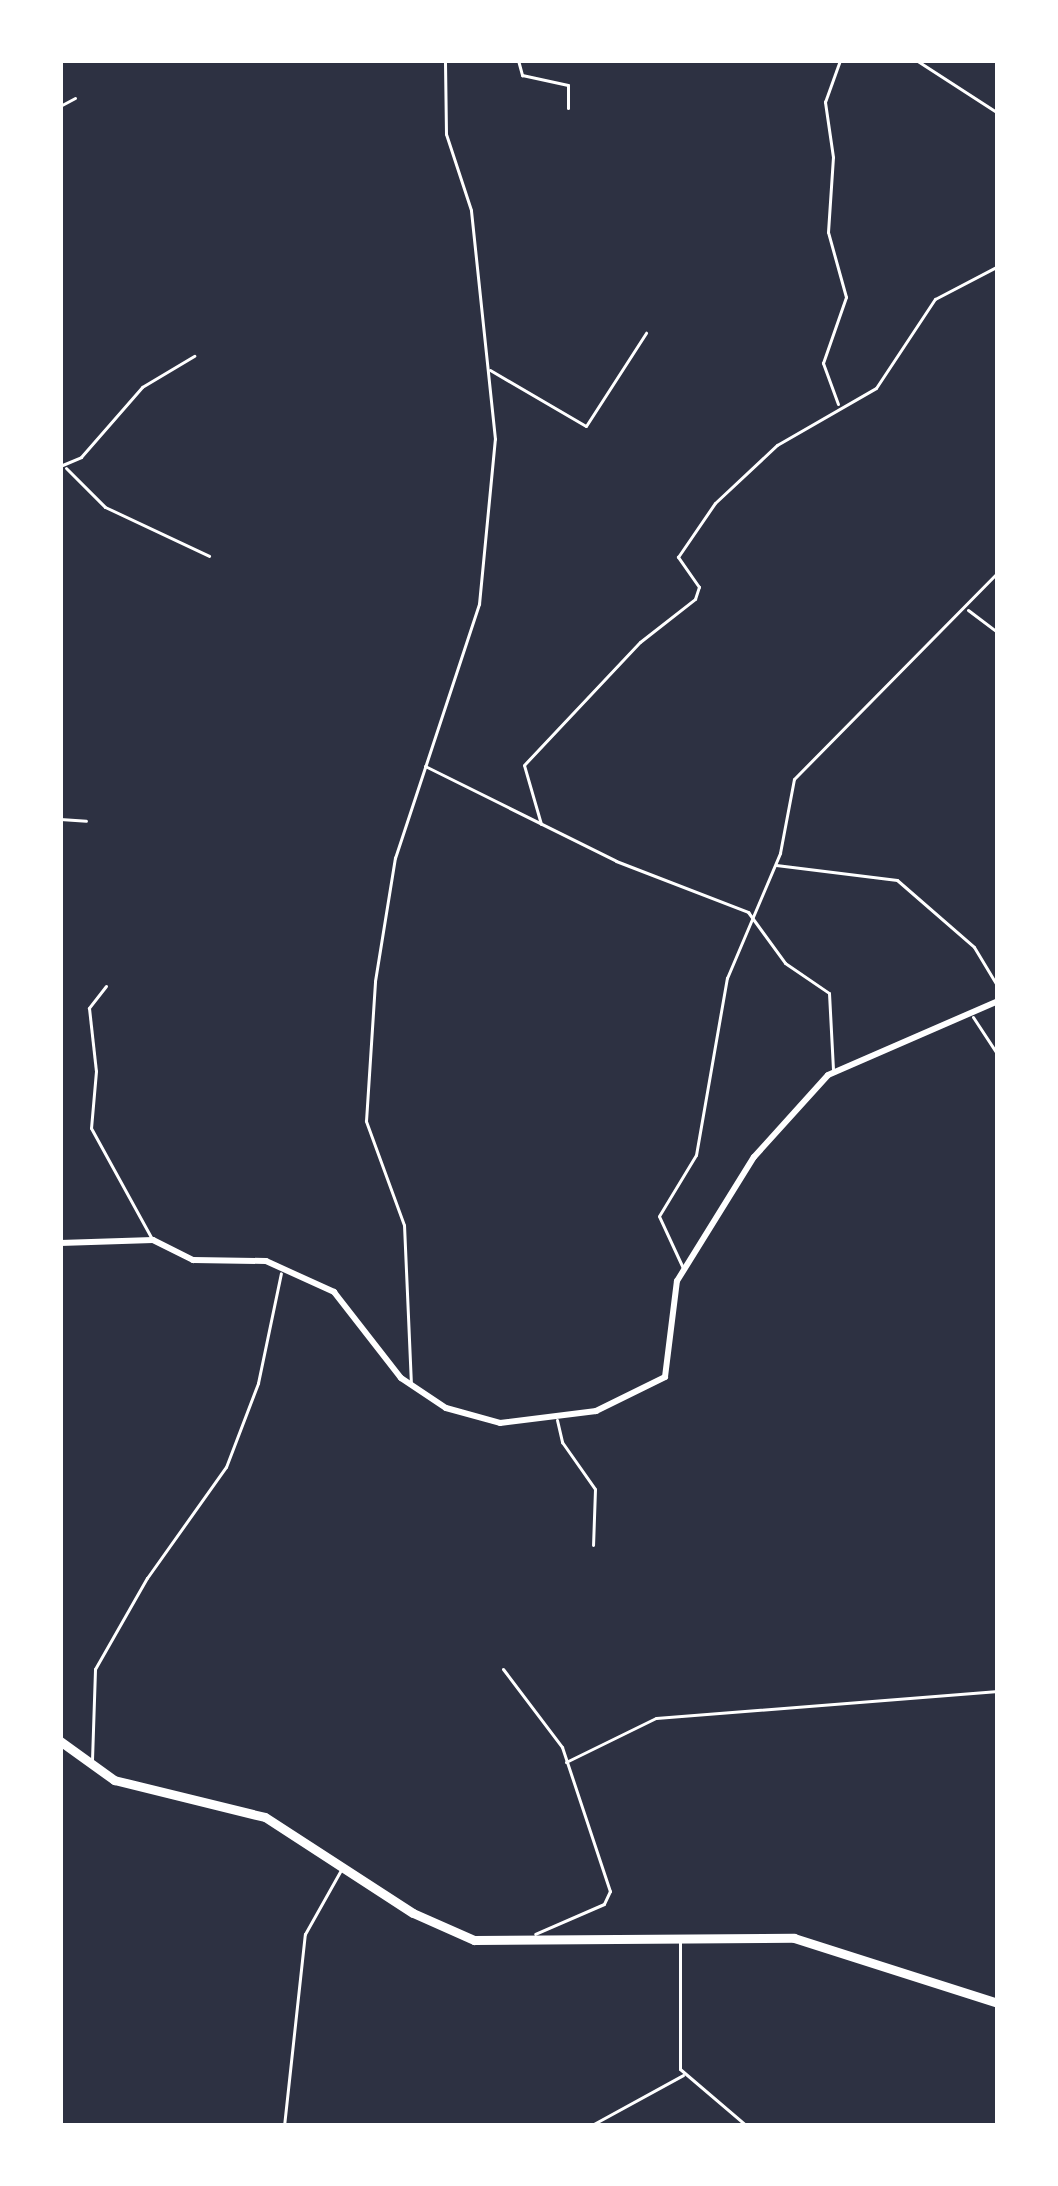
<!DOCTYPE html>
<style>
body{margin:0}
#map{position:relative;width:1058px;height:2186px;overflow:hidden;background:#2d3142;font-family:Literata,serif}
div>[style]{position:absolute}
.service>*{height:3px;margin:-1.5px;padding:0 1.5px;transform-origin:1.5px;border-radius:1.5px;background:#fff}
.minor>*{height:6px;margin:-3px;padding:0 3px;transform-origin:3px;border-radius:3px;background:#fff}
.secondary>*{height:9px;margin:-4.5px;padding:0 4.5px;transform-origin:4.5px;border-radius:4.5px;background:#fff}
span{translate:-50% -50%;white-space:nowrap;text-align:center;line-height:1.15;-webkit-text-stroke:12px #fff;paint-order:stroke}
.frame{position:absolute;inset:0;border:63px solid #fff;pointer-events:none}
</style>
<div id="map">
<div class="service">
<div style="left:518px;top:60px;width:16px;rotate:75deg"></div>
<div style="left:522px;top:75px;width:47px;rotate:12.3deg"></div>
<div style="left:568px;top:85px;width:23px;rotate:90deg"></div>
<div style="left:916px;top:60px;width:98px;rotate:32.9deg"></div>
<div style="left:60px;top:106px;width:17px;rotate:-28deg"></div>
<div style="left:490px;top:370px;width:111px;rotate:30.3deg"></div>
<div style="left:586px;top:426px;width:111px;rotate:-57.2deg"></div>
<div style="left:838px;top:404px;width:44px;rotate:-110.1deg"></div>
<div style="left:823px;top:363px;width:70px;rotate:-70.8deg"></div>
<div style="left:846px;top:297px;width:67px;rotate:-105.5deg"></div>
<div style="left:828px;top:232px;width:75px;rotate:-86.2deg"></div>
<div style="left:833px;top:157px;width:56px;rotate:-98.3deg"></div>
<div style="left:825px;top:102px;width:45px;rotate:-70.3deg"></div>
<div style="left:60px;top:466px;width:23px;rotate:-23deg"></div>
<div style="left:81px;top:457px;width:93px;rotate:-48.9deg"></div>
<div style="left:142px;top:387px;width:61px;rotate:-30.8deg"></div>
<div style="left:66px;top:468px;width:55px;rotate:45deg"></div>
<div style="left:105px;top:507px;width:115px;rotate:25.2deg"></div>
<div style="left:968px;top:610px;width:38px;rotate:37deg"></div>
<div style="left:425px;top:766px;width:213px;rotate:26.4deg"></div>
<div style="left:616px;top:861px;width:142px;rotate:21.1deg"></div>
<div style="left:748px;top:912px;width:63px;rotate:54deg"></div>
<div style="left:785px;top:963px;width:53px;rotate:34.3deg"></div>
<div style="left:829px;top:993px;width:76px;rotate:87deg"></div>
<div style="left:60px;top:819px;width:26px;rotate:4deg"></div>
<div style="left:541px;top:824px;width:61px;rotate:-106.1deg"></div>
<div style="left:524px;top:765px;width:169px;rotate:-46.7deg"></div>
<div style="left:640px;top:642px;width:70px;rotate:-38deg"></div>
<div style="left:695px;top:599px;width:13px;rotate:-72deg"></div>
<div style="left:699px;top:587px;width:37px;rotate:-125deg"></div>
<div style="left:678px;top:557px;width:65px;rotate:-55.6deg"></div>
<div style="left:715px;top:503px;width:85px;rotate:-43.1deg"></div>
<div style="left:777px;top:445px;width:114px;rotate:-29.9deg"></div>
<div style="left:876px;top:388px;width:107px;rotate:-56.5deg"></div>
<div style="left:935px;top:299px;width:71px;rotate:-27.6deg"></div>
<div style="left:776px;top:865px;width:122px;rotate:7.1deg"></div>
<div style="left:897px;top:880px;width:102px;rotate:41deg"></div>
<div style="left:974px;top:947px;width:47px;rotate:59deg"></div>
<div style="left:106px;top:986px;width:28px;rotate:128deg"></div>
<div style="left:89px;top:1008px;width:63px;rotate:83.7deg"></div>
<div style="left:96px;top:1071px;width:57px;rotate:95deg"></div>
<div style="left:91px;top:1128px;width:127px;rotate:61.2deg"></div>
<div style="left:973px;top:1017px;width:45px;rotate:56.7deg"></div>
<div style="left:683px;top:1268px;width:57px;rotate:-114.8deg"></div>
<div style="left:659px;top:1216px;width:71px;rotate:-58.8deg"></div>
<div style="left:696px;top:1155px;width:180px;rotate:-80.1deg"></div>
<div style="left:727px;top:978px;width:136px;rotate:-67deg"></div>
<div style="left:780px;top:853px;width:75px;rotate:-79.3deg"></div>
<div style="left:794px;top:779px;width:291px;rotate:-45.4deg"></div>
<div style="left:411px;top:1385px;width:160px;rotate:-92.5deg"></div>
<div style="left:404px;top:1225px;width:111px;rotate:-110.1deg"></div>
<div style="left:366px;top:1121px;width:140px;rotate:-86.3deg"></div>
<div style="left:375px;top:981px;width:125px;rotate:-80.8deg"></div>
<div style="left:395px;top:858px;width:268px;rotate:-71.7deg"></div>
<div style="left:479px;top:604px;width:166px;rotate:-84.5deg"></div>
<div style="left:495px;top:439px;width:230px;rotate:-96deg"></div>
<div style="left:471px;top:210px;width:80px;rotate:-108.2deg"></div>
<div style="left:446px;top:134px;width:74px;rotate:-90.8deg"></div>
<div style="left:557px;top:1420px;width:23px;rotate:77deg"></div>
<div style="left:562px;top:1442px;width:57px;rotate:54.9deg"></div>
<div style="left:595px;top:1489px;width:56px;rotate:92deg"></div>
<div style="left:503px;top:1669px;width:98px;rotate:52.9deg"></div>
<div style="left:562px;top:1747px;width:152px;rotate:71.6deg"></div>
<div style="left:610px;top:1891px;width:14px;rotate:115deg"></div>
<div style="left:604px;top:1904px;width:75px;rotate:156.5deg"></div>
<div style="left:92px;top:1760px;width:91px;rotate:-88.1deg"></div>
<div style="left:95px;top:1669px;width:105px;rotate:-60.3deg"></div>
<div style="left:147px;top:1578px;width:136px;rotate:-54.6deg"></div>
<div style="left:226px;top:1467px;width:90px;rotate:-69.1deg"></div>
<div style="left:258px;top:1383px;width:112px;rotate:-78.2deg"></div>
<div style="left:566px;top:1762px;width:100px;rotate:-26.1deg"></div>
<div style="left:656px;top:1718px;width:343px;rotate:-4.5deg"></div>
<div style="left:680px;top:1940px;width:129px;rotate:90deg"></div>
<div style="left:680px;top:2069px;width:88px;rotate:40.4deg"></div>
<div style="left:284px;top:2126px;width:193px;rotate:-83.8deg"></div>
<div style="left:305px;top:1934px;width:76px;rotate:-60.7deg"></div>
<div style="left:590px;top:2126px;width:106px;rotate:-28.7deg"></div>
</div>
<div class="minor">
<div style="left:60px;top:1243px;width:93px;rotate:-1.8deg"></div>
<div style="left:153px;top:1240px;width:45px;rotate:26.6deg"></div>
<div style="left:193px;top:1260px;width:73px;rotate:0.8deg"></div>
<div style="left:266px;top:1261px;width:75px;rotate:24.5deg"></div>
<div style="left:334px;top:1292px;width:109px;rotate:52.1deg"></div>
<div style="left:401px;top:1378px;width:54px;rotate:33.7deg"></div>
<div style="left:446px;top:1408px;width:56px;rotate:15.5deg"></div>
<div style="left:500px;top:1423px;width:97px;rotate:-7.1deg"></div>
<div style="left:596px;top:1411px;width:77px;rotate:-26.2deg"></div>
<div style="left:665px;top:1377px;width:97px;rotate:-82.9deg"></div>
<div style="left:677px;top:1281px;width:146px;rotate:-58.2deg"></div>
<div style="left:754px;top:1157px;width:110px;rotate:-47.9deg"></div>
<div style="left:828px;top:1075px;width:185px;rotate:-23.5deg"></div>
</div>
<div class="secondary">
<div style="left:60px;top:1741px;width:67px;rotate:35.8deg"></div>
<div style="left:114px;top:1780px;width:155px;rotate:13.8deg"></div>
<div style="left:265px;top:1817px;width:176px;rotate:33deg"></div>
<div style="left:413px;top:1913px;width:67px;rotate:23.9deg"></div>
<div style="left:474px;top:1940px;width:320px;rotate:-0.4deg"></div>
<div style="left:794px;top:1938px;width:214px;rotate:17.7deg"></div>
</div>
<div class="frame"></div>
</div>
